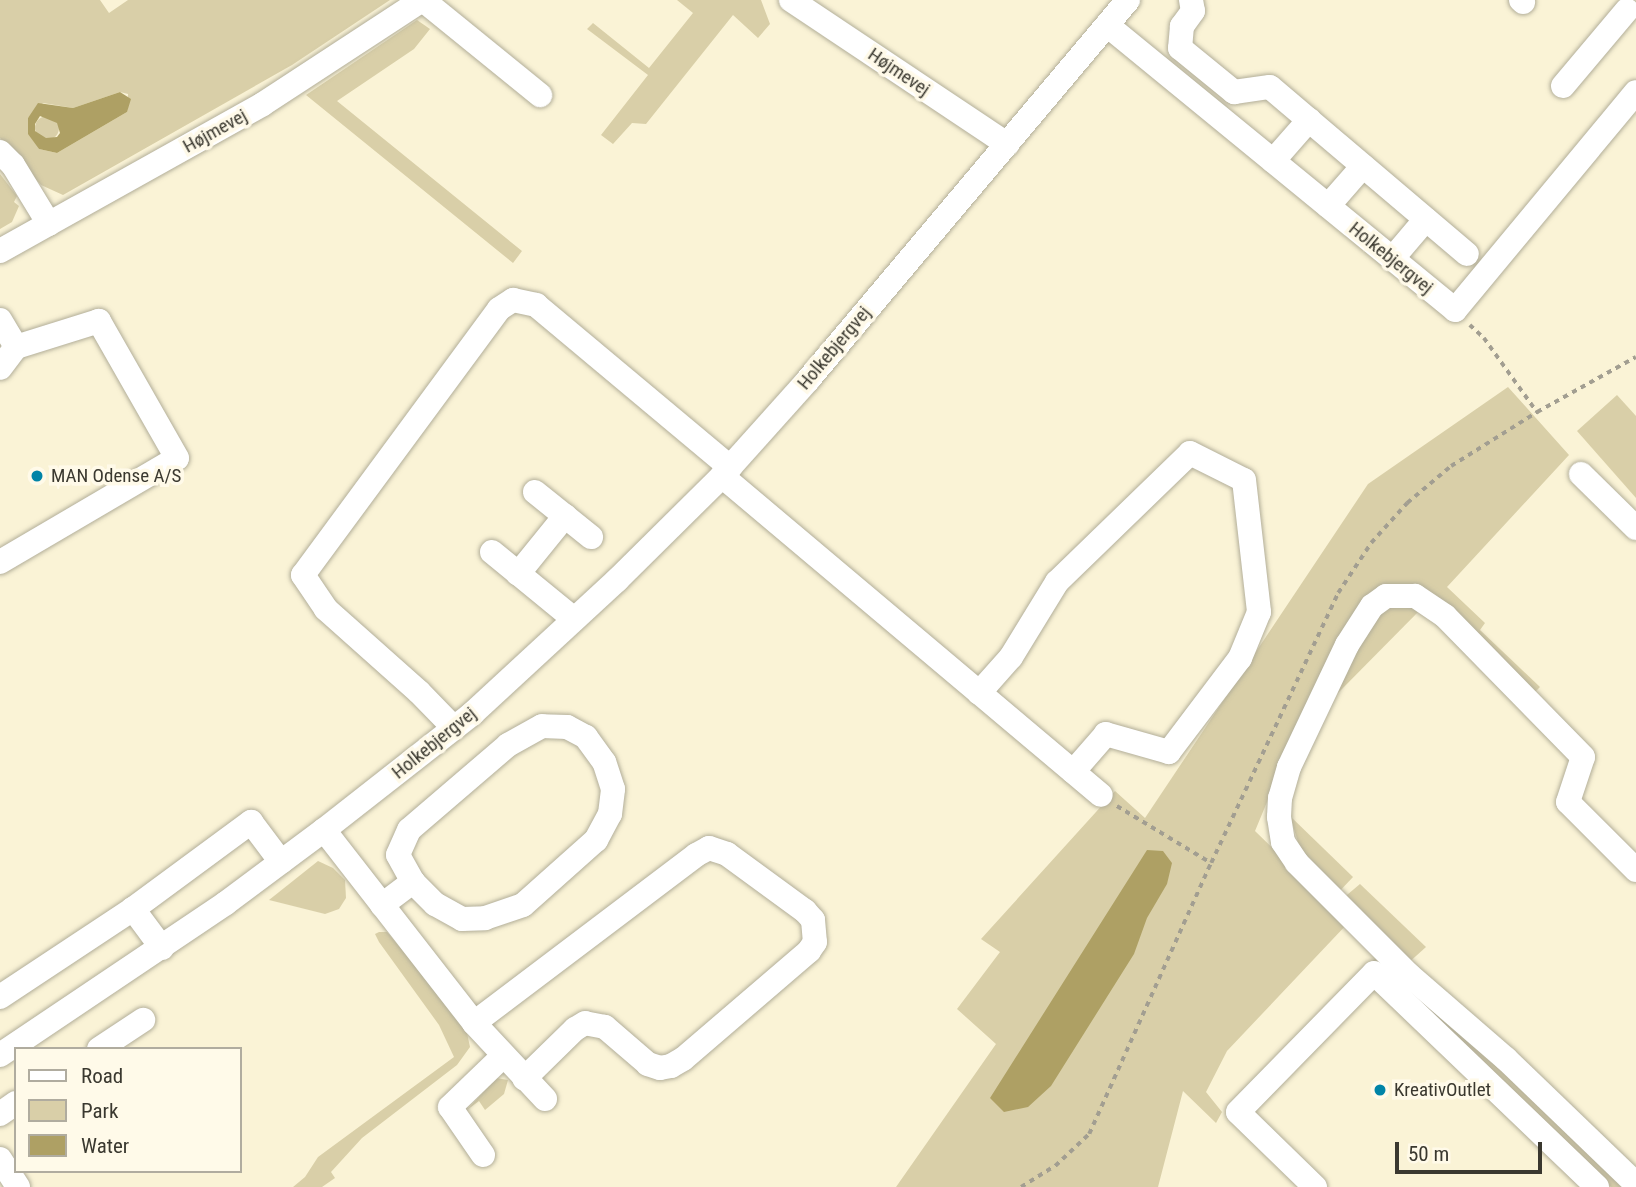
<!DOCTYPE html>
<meta charset="utf-8">
<style>
body{margin:0}
#map{position:relative;width:1636px;height:1187px;overflow:hidden;background:#fffae9;font-family:"Roboto Condensed",sans-serif}
div>[style]{position:absolute}
.built>*{inset:0;background:#faf3d6}
.green>*{inset:0;background:#d9cfa8}
.round{border-radius:50%}
.water>*{inset:0;background:#aea064}
.path>*{height:3.5px;margin-top:-1.75px;transform-origin:0;background:repeating-linear-gradient(90deg,#a29e91 0 5px,transparent 0 10px)}
.roads{filter:drop-shadow(0 0 2px #b2ae99) drop-shadow(0 0 2px #b2ae99)}
.minor>*{height:24px;margin:-12px;padding:0 12px;transform-origin:12px;border-radius:12px;background:#fff}
.dots>*{width:19px;height:19px;translate:-50% -50%;box-sizing:border-box;border:4px solid #fffae9;border-radius:50%}
span{translate:-50% -50%;white-space:nowrap;text-align:center;line-height:1.15;-webkit-text-stroke:7px #fffae9;paint-order:stroke}
.street-label{font-size:19px;color:#3a382f}
.poi-label{font-size:19px;color:#3a382f}
.left{translate:0 -50%;text-align:left}
.legend{position:absolute;left:14px;top:1047px;width:228px;height:126px;box-sizing:border-box;background:#fffae9;border:2px solid #b0ac9f;margin:0;padding:9px 12px;list-style:none;font-size:21px;color:#3a382f}
.legend li{display:flex;align-items:center;gap:14px;height:35px}
.legend b{width:35px;border:2px solid #b0ac9f}
.scale{position:absolute;left:1395px;top:1142px;width:147px;height:32px;box-sizing:border-box;border:4px solid #3a382f;border-top:0;padding-left:9px;font-size:21px;line-height:24px;white-space:nowrap;color:#3a382f;-webkit-text-stroke:5px #fffae9;paint-order:stroke}
</style>
<div id="map">
<div class="built">
<div style="clip-path:polygon(evenodd,0 0,1636px 0,1636px 1187px,0 1187px,0 0,16px 1049px,240px 1049px,240px 1171px,16px 1171px,16px 1049px)"></div>
</div>
<div class="green">
<div style="clip-path:polygon(evenodd,0 0,100px 0,109px 13px,128px 0,390px 0,292px 65px,63px 195px,41px 185px,0 138px,0 0,120px 92px,128px 94px,127px 112px,57px 153px,39px 149px,28px 118px,43px 103px,73px 108px,120px 92px)"></div>
<div style="clip-path:polygon(677px 0,761px 0,770px 24px,758px 38px,733px 15px,646px 124px,632px 123px,613px 144px,601px 135px,648px 75px,587px 29px,593px 23px,649px 68px,693px 13px)"></div>
<div style="clip-path:polygon(417px 20px,430px 29px,414px 49px,337px 101px,522px 251px,513px 263px,306px 95px)"></div>
<div class="round" style="left:35px;top:116px;width:24px;height:24px"></div>
<div style="clip-path:polygon(0 174px,17px 196px,14px 202px,19px 206px,12px 222px,0 229px)"></div>
<div style="clip-path:polygon(1508px 387px,1569px 455px,1447px 587px,1485px 623px,1480px 630px,1540px 687px,1535px 692px,1446px 606px,1379px 590px,1277px 778px,1255px 831px,1349px 922px,1227px 1051px,1206px 1092px,1222px 1112px,1216px 1123px,1183px 1091px,1158px 1187px,896px 1187px,996px 1044px,957px 1009px,1000px 952px,981px 939px,1115px 791px,1145px 818px,1368px 484px)"></div>
<div style="clip-path:polygon(1617px 395px,1636px 416px,1636px 498px,1577px 431px)"></div>
<div style="clip-path:polygon(1394px 602px,1423px 607px,1337px 694px,1363px 628px)"></div>
<div style="clip-path:polygon(1290px 816px,1353px 877px,1336px 895px,1305px 865px)"></div>
<div style="clip-path:polygon(318px 861px,333px 868px,345px 880px,346px 898px,339px 909px,325px 914px,269px 900px)"></div>
<div style="clip-path:polygon(1360px 884px,1426px 947px,1406px 965px,1341px 900px)"></div>
<div style="clip-path:polygon(379px 932px,387px 932px,403px 951px,467px 1033px,470px 1047px,457px 1065px,362px 1138px,331px 1172px,335px 1178px,322px 1187px,293px 1187px,305px 1177px,318px 1157px,454px 1057px,439px 1025px,379px 942px,375px 934px)"></div>
<div style="clip-path:polygon(1380px 952px,1622px 1187px,1611px 1187px,1373px 961px)"></div>
<div style="clip-path:polygon(496px 1078px,508px 1080px,504px 1094px,485px 1110px,479px 1101px,467px 1110px)"></div>
</div>
<div class="water">
<div style="clip-path:polygon(evenodd,120px 92px,131px 99px,127px 112px,57px 153px,39px 149px,28px 134px,28px 118px,38px 103px,73px 108px,120px 92px,40px 116px,57px 123px,60px 133px,57px 137px,46px 138px,35px 131px,35px 124px,40px 116px)"></div>
<div style="clip-path:polygon(1147px 850px,1163px 851px,1172px 863px,1167px 884px,1147px 918px,1134px 954px,1051px 1086px,1028px 1107px,1004px 1112px,990px 1098px)"></div>
</div>
<div class="path">
<div style="left:1470px;top:325px;width:19px;rotate:43deg"></div>
<div style="left:1484px;top:338px;width:91px;rotate:54.4deg"></div>
<div style="left:1117px;top:806px;width:110px;rotate:31.2deg"></div>
<div style="left:1021px;top:1187px;width:40px;rotate:-32deg"></div>
<div style="left:1055px;top:1166px;width:47px;rotate:-43.3deg"></div>
<div style="left:1089px;top:1134px;width:297px;rotate:-65.8deg"></div>
<div style="left:1211px;top:863px;width:298px;rotate:-64.8deg"></div>
<div style="left:1338px;top:593px;width:60px;rotate:-56.6deg"></div>
<div style="left:1371px;top:543px;width:54px;rotate:-48deg"></div>
<div style="left:1407px;top:503px;width:57px;rotate:-40.1deg"></div>
<div style="left:1451px;top:466px;width:102px;rotate:-32.1deg"></div>
<div style="left:1537px;top:412px;width:113px;rotate:-29.1deg"></div>
</div>
<div class="roads">
<div class="minor">
<div style="left:423px;top:0;width:151px;rotate:39.1deg"></div>
<div style="left:791px;top:0;width:260px;rotate:33.7deg"></div>
<div style="left:1191px;top:0;width:11px;rotate:80deg"></div>
<div style="left:1193px;top:11px;width:19px;rotate:126deg"></div>
<div style="left:1182px;top:26px;width:22px;rotate:95deg"></div>
<div style="left:1180px;top:48px;width:70px;rotate:39.2deg"></div>
<div style="left:1234px;top:92px;width:36px;rotate:-8deg"></div>
<div style="left:1270px;top:87px;width:258px;rotate:40.3deg"></div>
<div style="left:1521px;top:0;width:3px;rotate:45deg"></div>
<div style="left:1107px;top:25px;width:450px;rotate:39.3deg"></div>
<div style="left:1455px;top:310px;width:283px;rotate:-50.3deg"></div>
<div style="left:1563px;top:86px;width:99px;rotate:-49.9deg"></div>
<div style="left:0;top:152px;width:18px;rotate:45deg"></div>
<div style="left:13px;top:165px;width:69px;rotate:58.6deg"></div>
<div style="left:1273px;top:161px;width:55px;rotate:-48.7deg"></div>
<div style="left:1328px;top:206px;width:53px;rotate:-48.8deg"></div>
<div style="left:0;top:251px;width:301px;rotate:-29.2deg"></div>
<div style="left:263px;top:104px;width:190px;rotate:-33.2deg"></div>
<div style="left:1392px;top:259px;width:52px;rotate:-49.6deg"></div>
<div style="left:0;top:320px;width:31px;rotate:59deg"></div>
<div style="left:16px;top:347px;width:26px;rotate:127deg"></div>
<div style="left:1581px;top:474px;width:77px;rotate:44.5deg"></div>
<div style="left:722px;top:476px;width:495px;rotate:40.1deg"></div>
<div style="left:535px;top:492px;width:72px;rotate:38.8deg"></div>
<div style="left:492px;top:552px;width:106px;rotate:39.3deg"></div>
<div style="left:0;top:562px;width:205px;rotate:-30.4deg"></div>
<div style="left:177px;top:458px;width:158px;rotate:-119.7deg"></div>
<div style="left:99px;top:321px;width:87px;rotate:162.6deg"></div>
<div style="left:518px;top:574px;width:75px;rotate:-51deg"></div>
<div style="left:979px;top:693px;width:48px;rotate:-48.4deg"></div>
<div style="left:1011px;top:657px;width:88px;rotate:-58.5deg"></div>
<div style="left:1057px;top:582px;width:185px;rotate:-44.1deg"></div>
<div style="left:1190px;top:453px;width:60px;rotate:26.6deg"></div>
<div style="left:1244px;top:480px;width:133px;rotate:83.5deg"></div>
<div style="left:1259px;top:612px;width:50px;rotate:112.4deg"></div>
<div style="left:1240px;top:658px;width:118px;rotate:127.1deg"></div>
<div style="left:1169px;top:752px;width:66px;rotate:-164.1deg"></div>
<div style="left:1106px;top:734px;width:50px;rotate:131deg"></div>
<div style="left:454px;top:728px;width:50px;rotate:-134.2deg"></div>
<div style="left:419px;top:692px;width:125px;rotate:-138.3deg"></div>
<div style="left:326px;top:609px;width:41px;rotate:-124.1deg"></div>
<div style="left:303px;top:575px;width:330px;rotate:-53.6deg"></div>
<div style="left:499px;top:309px;width:17px;rotate:-33deg"></div>
<div style="left:513px;top:300px;width:24px;rotate:12deg"></div>
<div style="left:536px;top:305px;width:253px;rotate:39.9deg"></div>
<div style="left:324px;top:830px;width:244px;rotate:52.1deg"></div>
<div style="left:474px;top:1023px;width:104px;rotate:46.9deg"></div>
<div style="left:1636px;top:870px;width:96px;rotate:-135deg"></div>
<div style="left:1568px;top:802px;width:47px;rotate:-71.6deg"></div>
<div style="left:1583px;top:757px;width:197px;rotate:-134.4deg"></div>
<div style="left:1445px;top:616px;width:36px;rotate:-146deg"></div>
<div style="left:1415px;top:596px;width:29px;rotate:180deg"></div>
<div style="left:1386px;top:596px;width:17px;rotate:144deg"></div>
<div style="left:1372px;top:606px;width:46px;rotate:122.7deg"></div>
<div style="left:1347px;top:645px;width:135px;rotate:115.4deg"></div>
<div style="left:1289px;top:767px;width:32px;rotate:106deg"></div>
<div style="left:1280px;top:798px;width:19px;rotate:93deg"></div>
<div style="left:1279px;top:817px;width:25px;rotate:81deg"></div>
<div style="left:1283px;top:842px;width:25px;rotate:56deg"></div>
<div style="left:1297px;top:863px;width:158px;rotate:45deg"></div>
<div style="left:1409px;top:975px;width:128px;rotate:40.9deg"></div>
<div style="left:1506px;top:1059px;width:180px;rotate:43.9deg"></div>
<div style="left:382px;top:905px;width:39px;rotate:-37deg"></div>
<div style="left:413px;top:882px;width:31px;rotate:45deg"></div>
<div style="left:435px;top:904px;width:31px;rotate:29deg"></div>
<div style="left:462px;top:919px;width:23px;rotate:-2deg"></div>
<div style="left:485px;top:918px;width:40px;rotate:-18.9deg"></div>
<div style="left:523px;top:905px;width:98px;rotate:-41.7deg"></div>
<div style="left:596px;top:840px;width:30px;rotate:-62deg"></div>
<div style="left:610px;top:814px;width:25px;rotate:-83deg"></div>
<div style="left:613px;top:789px;width:28px;rotate:-108deg"></div>
<div style="left:604px;top:762px;width:31px;rotate:-126deg"></div>
<div style="left:586px;top:737px;width:21px;rotate:-152deg"></div>
<div style="left:567px;top:727px;width:25px;rotate:-178deg"></div>
<div style="left:542px;top:726px;width:39px;rotate:151deg"></div>
<div style="left:508px;top:745px;width:130px;rotate:139.4deg"></div>
<div style="left:409px;top:830px;width:27px;rotate:114deg"></div>
<div style="left:398px;top:855px;width:31px;rotate:61deg"></div>
<div style="left:162px;top:948px;width:49px;rotate:-126.6deg"></div>
<div style="left:133px;top:909px;width:147px;rotate:-36.4deg"></div>
<div style="left:251px;top:822px;width:50px;rotate:53.1deg"></div>
<div style="left:0;top:997px;width:159px;rotate:-33.5deg"></div>
<div style="left:474px;top:1023px;width:278px;rotate:-37.1deg"></div>
<div style="left:696px;top:855px;width:15px;rotate:-28deg"></div>
<div style="left:709px;top:848px;width:19px;rotate:18deg"></div>
<div style="left:727px;top:854px;width:97px;rotate:36.2deg"></div>
<div style="left:805px;top:911px;width:12px;rotate:48deg"></div>
<div style="left:813px;top:920px;width:22px;rotate:85deg"></div>
<div style="left:815px;top:942px;width:11px;rotate:124deg"></div>
<div style="left:809px;top:951px;width:166px;rotate:139.4deg"></div>
<div style="left:683px;top:1059px;width:14px;rotate:150deg"></div>
<div style="left:671px;top:1066px;width:11px;rotate:170deg"></div>
<div style="left:660px;top:1068px;width:13px;rotate:-162deg"></div>
<div style="left:648px;top:1064px;width:57px;rotate:-139.3deg"></div>
<div style="left:605px;top:1027px;width:20px;rotate:-169deg"></div>
<div style="left:585px;top:1023px;width:12px;rotate:149deg"></div>
<div style="left:575px;top:1029px;width:71px;rotate:135.6deg"></div>
<div style="left:99px;top:1049px;width:53px;rotate:-33.4deg"></div>
<div style="left:0;top:1055px;width:272px;rotate:-33.9deg"></div>
<div style="left:226px;top:903px;width:122px;rotate:-36.7deg"></div>
<div style="left:324px;top:830px;width:189px;rotate:-38.1deg"></div>
<div style="left:473px;top:713px;width:196px;rotate:-42.7deg"></div>
<div style="left:617px;top:580px;width:148px;rotate:-44.7deg"></div>
<div style="left:722px;top:476px;width:129px;rotate:-48.1deg"></div>
<div style="left:808px;top:380px;width:497px;rotate:-49.9deg"></div>
<div style="left:0;top:1114px;width:19px;rotate:-35deg"></div>
<div style="left:483px;top:1155px;width:58px;rotate:-124.5deg"></div>
<div style="left:450px;top:1107px;width:74px;rotate:-43.9deg"></div>
<div style="left:0;top:1159px;width:33px;rotate:57deg"></div>
<div style="left:1315px;top:1187px;width:107px;rotate:-135.8deg"></div>
<div style="left:1238px;top:1112px;width:194px;rotate:-45.6deg"></div>
<div style="left:1374px;top:973px;width:309px;rotate:43.8deg"></div>
</div>
</div>
<div class="dots">
<div style="left:37px;top:476px;background:#0084a7"></div>
<div style="left:1380px;top:1090px;background:#0084a7"></div>
</div>
<div class="street-label">
<span style="left:899px;top:72px;rotate:34deg">Højmevej</span>
<span style="left:215px;top:131px;rotate:-29deg">Højmevej</span>
<span style="left:1391px;top:258px;rotate:39deg">Holkebjergvej</span>
<span style="left:834px;top:348px;rotate:-50deg">Holkebjergvej</span>
<span style="left:434px;top:743px;rotate:-39deg">Holkebjergvej</span>
</div>
<div class="poi-label">
<span class="left" style="left:51px;top:476px">MAN Odense A/S</span>
<span class="left" style="left:1394px;top:1090px">KreativOutlet</span>
</div>
<ul class="legend">
<li><b style="height:9px;background:#fff"></b>Road</li>
<li><b style="height:19px;background:#d9cfa8"></b>Park</li>
<li><b style="height:19px;background:#aea064"></b>Water</li>
</ul>
<div class="scale">50 m</div>
</div>
